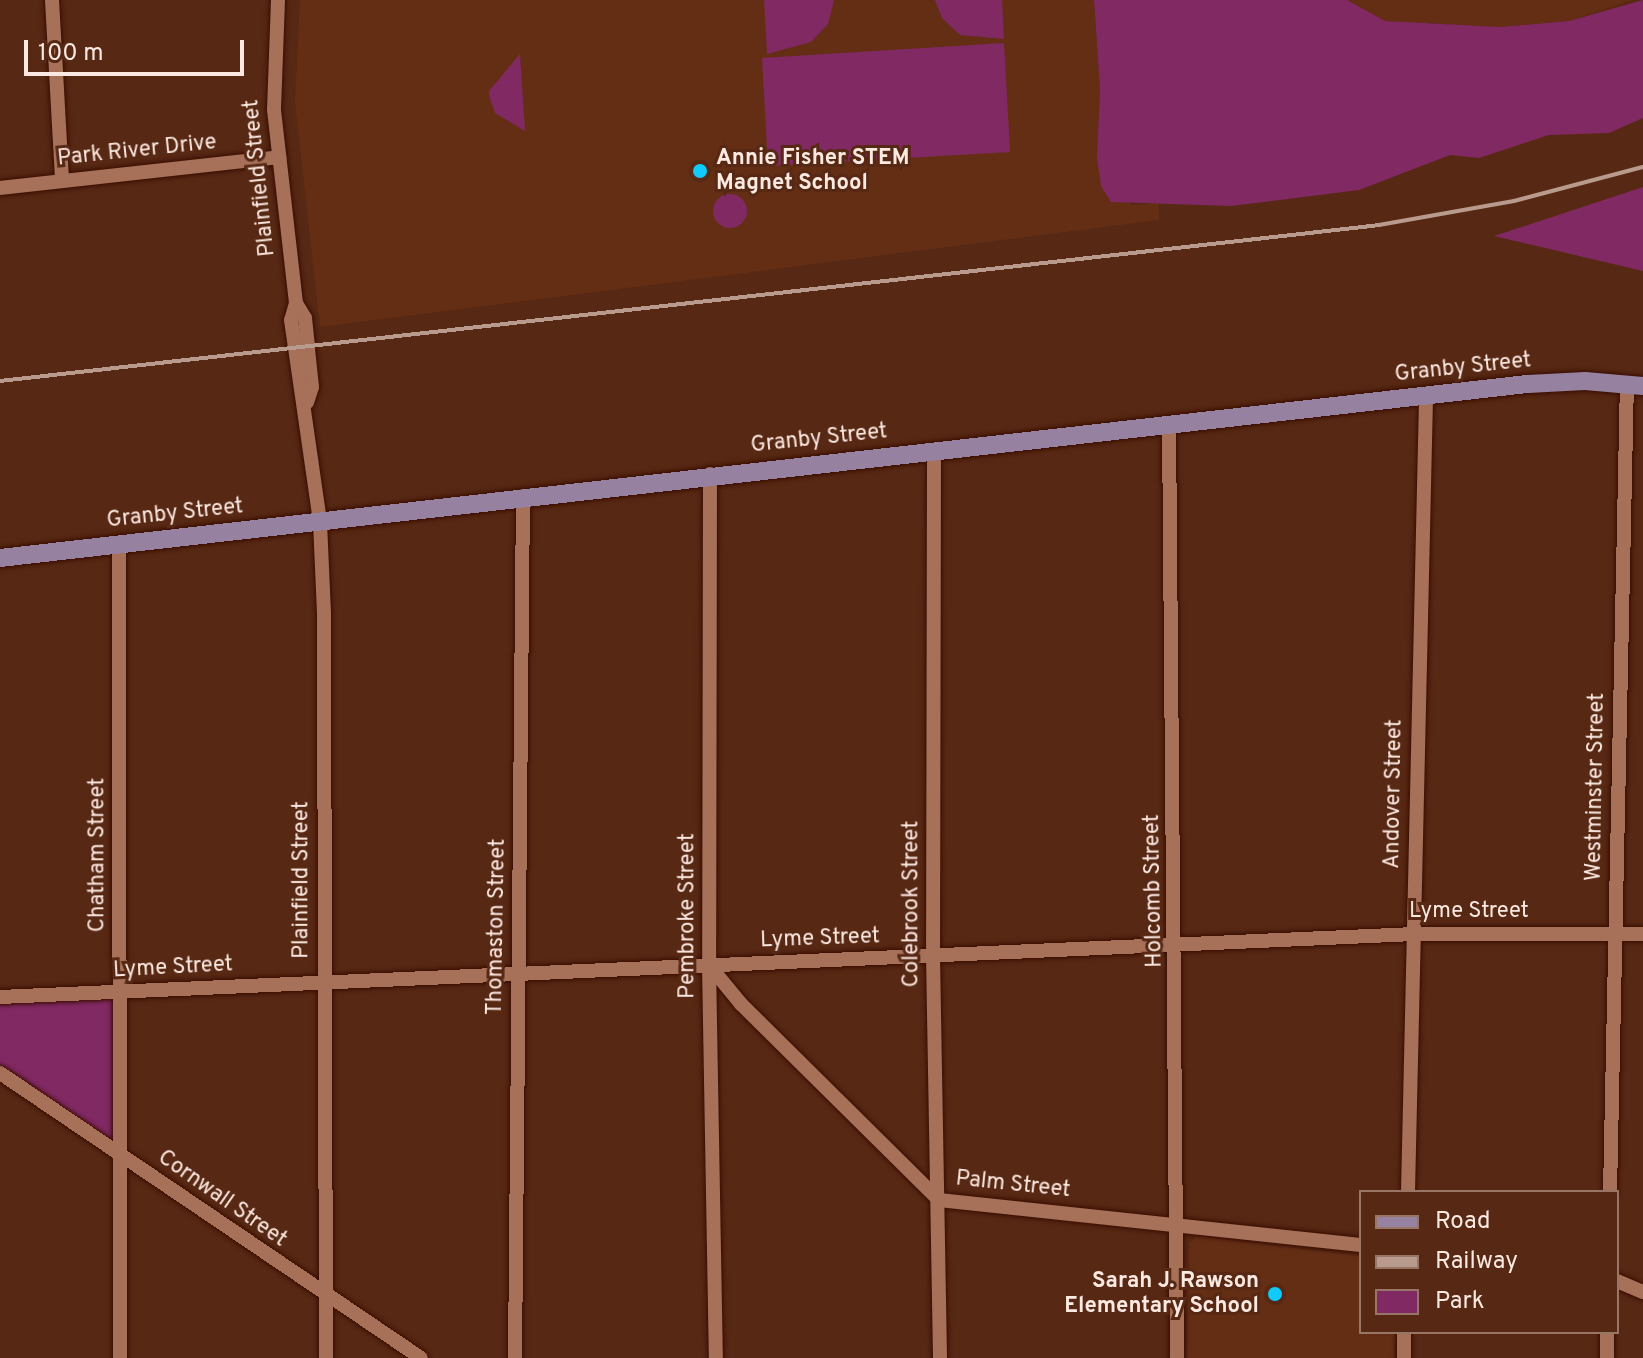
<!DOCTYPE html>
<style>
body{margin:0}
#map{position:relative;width:1643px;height:1358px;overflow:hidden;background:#572813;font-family:Overpass,sans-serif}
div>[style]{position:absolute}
.built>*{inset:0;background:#642e15}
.green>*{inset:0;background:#802963}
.round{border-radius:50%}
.roads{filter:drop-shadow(0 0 2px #3a0d00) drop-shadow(0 0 2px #3a0d00)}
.minor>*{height:14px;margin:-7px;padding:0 7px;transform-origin:7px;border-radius:7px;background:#a67059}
.major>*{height:18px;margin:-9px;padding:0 9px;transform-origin:9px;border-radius:9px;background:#9681a0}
.rail>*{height:4px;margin:-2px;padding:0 2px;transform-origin:2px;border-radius:2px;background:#b99b8e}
.dots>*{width:22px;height:22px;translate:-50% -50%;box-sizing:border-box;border:4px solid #572813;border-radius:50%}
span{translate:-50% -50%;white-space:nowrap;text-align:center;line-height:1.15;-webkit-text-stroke:6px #572813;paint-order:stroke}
.street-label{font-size:22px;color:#fce9e2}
.poi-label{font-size:22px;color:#fce9e2;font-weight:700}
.left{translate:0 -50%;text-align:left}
.right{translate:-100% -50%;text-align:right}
.legend{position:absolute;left:1359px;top:1190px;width:260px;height:144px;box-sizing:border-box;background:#572813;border:2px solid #997566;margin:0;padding:10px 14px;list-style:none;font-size:24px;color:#fce9e2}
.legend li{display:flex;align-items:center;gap:16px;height:40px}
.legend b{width:40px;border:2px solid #997566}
.scale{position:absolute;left:24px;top:40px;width:220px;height:36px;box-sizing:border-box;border:4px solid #fce9e2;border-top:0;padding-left:10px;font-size:24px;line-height:28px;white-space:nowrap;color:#fce9e2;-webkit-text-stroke:6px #572813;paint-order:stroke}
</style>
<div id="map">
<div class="built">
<div style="clip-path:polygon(300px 0,1094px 0,1100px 89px,1097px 157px,1131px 205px,1159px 203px,1159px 220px,320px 327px,295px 102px)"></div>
<div style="clip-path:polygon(1347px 0,1632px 0,1569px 21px,1500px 27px,1385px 21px)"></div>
<div style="clip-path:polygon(1196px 1236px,1361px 1256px,1361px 1332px,1395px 1332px,1394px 1358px,1187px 1358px,1189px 1244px)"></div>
</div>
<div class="green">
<div style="clip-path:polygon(764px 0,834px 0,828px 24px,811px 42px,767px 54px)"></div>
<div style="clip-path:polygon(935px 0,1002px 0,1004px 39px,960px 35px,942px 18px)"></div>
<div style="clip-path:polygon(1094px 0,1347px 0,1385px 21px,1500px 27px,1569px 21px,1643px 0,1643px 118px,1609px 133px,1549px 135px,1479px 158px,1450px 155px,1359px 190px,1231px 206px,1111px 202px,1101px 186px,1097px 157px,1100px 89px)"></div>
<div style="clip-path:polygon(1004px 43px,1010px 152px,768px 166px,762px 58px)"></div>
<div style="clip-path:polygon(520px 54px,525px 131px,495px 113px,490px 99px,489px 91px)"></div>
<div style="clip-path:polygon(1643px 187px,1643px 271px,1494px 236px)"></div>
<div class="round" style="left:713px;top:194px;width:34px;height:34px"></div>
<div style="clip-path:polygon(120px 992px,120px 1154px,0 1073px,0 997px)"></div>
</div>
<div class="roads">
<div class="minor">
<div style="left:52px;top:0;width:181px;rotate:86.8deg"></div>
<div style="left:278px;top:0;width:110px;rotate:92.1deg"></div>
<div style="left:274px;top:110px;width:194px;rotate:83.5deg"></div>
<div style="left:296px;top:303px;width:18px;rotate:106deg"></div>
<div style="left:291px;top:320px;width:204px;rotate:81.8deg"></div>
<div style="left:320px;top:522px;width:91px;rotate:87.5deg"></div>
<div style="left:324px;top:613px;width:745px;rotate:89.85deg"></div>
<div style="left:0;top:188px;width:281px;rotate:-6.3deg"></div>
<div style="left:296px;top:303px;width:17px;rotate:59deg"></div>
<div style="left:305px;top:318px;width:31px;rotate:84deg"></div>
<div style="left:308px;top:349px;width:38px;rotate:84deg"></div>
<div style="left:312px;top:387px;width:16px;rotate:108deg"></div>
<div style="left:1169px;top:424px;width:934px;rotate:89.51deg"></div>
<div style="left:934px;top:450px;width:506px;rotate:90.11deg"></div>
<div style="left:933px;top:956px;width:402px;rotate:89deg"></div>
<div style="left:710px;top:474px;width:491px;rotate:90.1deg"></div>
<div style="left:709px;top:965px;width:393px;rotate:89deg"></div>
<div style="left:119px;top:544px;width:814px;rotate:89.93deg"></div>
<div style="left:709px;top:965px;width:50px;rotate:50.6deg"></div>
<div style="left:741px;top:1004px;width:279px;rotate:44.7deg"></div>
<div style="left:939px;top:1200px;width:424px;rotate:6.1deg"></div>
<div style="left:0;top:997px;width:1414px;rotate:-2.55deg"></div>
<div style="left:1413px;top:934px;width:230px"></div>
<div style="left:0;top:1073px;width:508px;rotate:34.1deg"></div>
<div style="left:1408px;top:1192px;width:796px;rotate:-88.7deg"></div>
<div style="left:1610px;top:1192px;width:809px;rotate:-88.8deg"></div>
<div style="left:1617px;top:1281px;width:28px;rotate:23deg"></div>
<div style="left:515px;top:1358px;width:862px;rotate:-89.47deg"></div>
<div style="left:1404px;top:1358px;width:26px;rotate:-90deg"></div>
<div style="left:1607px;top:1358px;width:26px;rotate:-90deg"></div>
</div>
<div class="major">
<div style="left:0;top:558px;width:1538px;rotate:-6.5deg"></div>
<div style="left:1528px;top:384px;width:57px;rotate:-3deg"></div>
<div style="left:1585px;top:381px;width:58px;rotate:4.9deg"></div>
</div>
</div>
<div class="rail">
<div style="left:0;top:381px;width:1388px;rotate:-6.45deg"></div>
<div style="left:1379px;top:225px;width:137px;rotate:-10.1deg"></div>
<div style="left:1514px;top:201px;width:133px;rotate:-14.8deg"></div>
</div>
<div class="dots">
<div style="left:700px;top:171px;background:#0fcafa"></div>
<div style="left:1275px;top:1294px;background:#0fcafa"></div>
</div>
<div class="street-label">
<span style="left:137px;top:151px;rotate:-6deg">Park River Drive</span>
<span style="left:260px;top:178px;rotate:-96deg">Plainfield Street</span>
<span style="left:1463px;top:368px;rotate:-6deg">Granby Street</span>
<span style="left:819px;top:439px;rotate:-6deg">Granby Street</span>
<span style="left:175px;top:514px;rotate:-6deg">Granby Street</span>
<span style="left:1596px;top:787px;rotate:-89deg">Westminster Street</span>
<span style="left:1394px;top:794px;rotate:-89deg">Andover Street</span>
<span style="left:98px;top:855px;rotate:-90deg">Chatham Street</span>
<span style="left:302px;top:880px;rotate:-90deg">Plainfield Street</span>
<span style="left:1154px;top:891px;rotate:-91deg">Holcomb Street</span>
<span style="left:912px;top:904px;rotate:-90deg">Colebrook Street</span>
<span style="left:1469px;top:912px">Lyme Street</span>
<span style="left:688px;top:916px;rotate:-90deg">Pembroke Street</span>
<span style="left:497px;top:927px;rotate:-89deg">Thomaston Street</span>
<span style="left:820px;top:939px;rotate:-2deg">Lyme Street</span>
<span style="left:173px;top:968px;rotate:-3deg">Lyme Street</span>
<span style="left:1013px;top:1185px;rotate:6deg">Palm Street</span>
<span style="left:222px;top:1199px;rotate:35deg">Cornwall Street</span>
</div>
<div class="poi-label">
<span class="left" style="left:716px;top:171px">Annie Fisher STEM<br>Magnet School</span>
<span class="right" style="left:1259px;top:1294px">Sarah J. Rawson<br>Elementary School</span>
</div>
<ul class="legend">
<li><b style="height:10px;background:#9681a0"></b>Road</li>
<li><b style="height:10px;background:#b99b8e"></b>Railway</li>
<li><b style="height:22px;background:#802963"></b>Park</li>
</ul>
<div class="scale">100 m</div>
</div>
